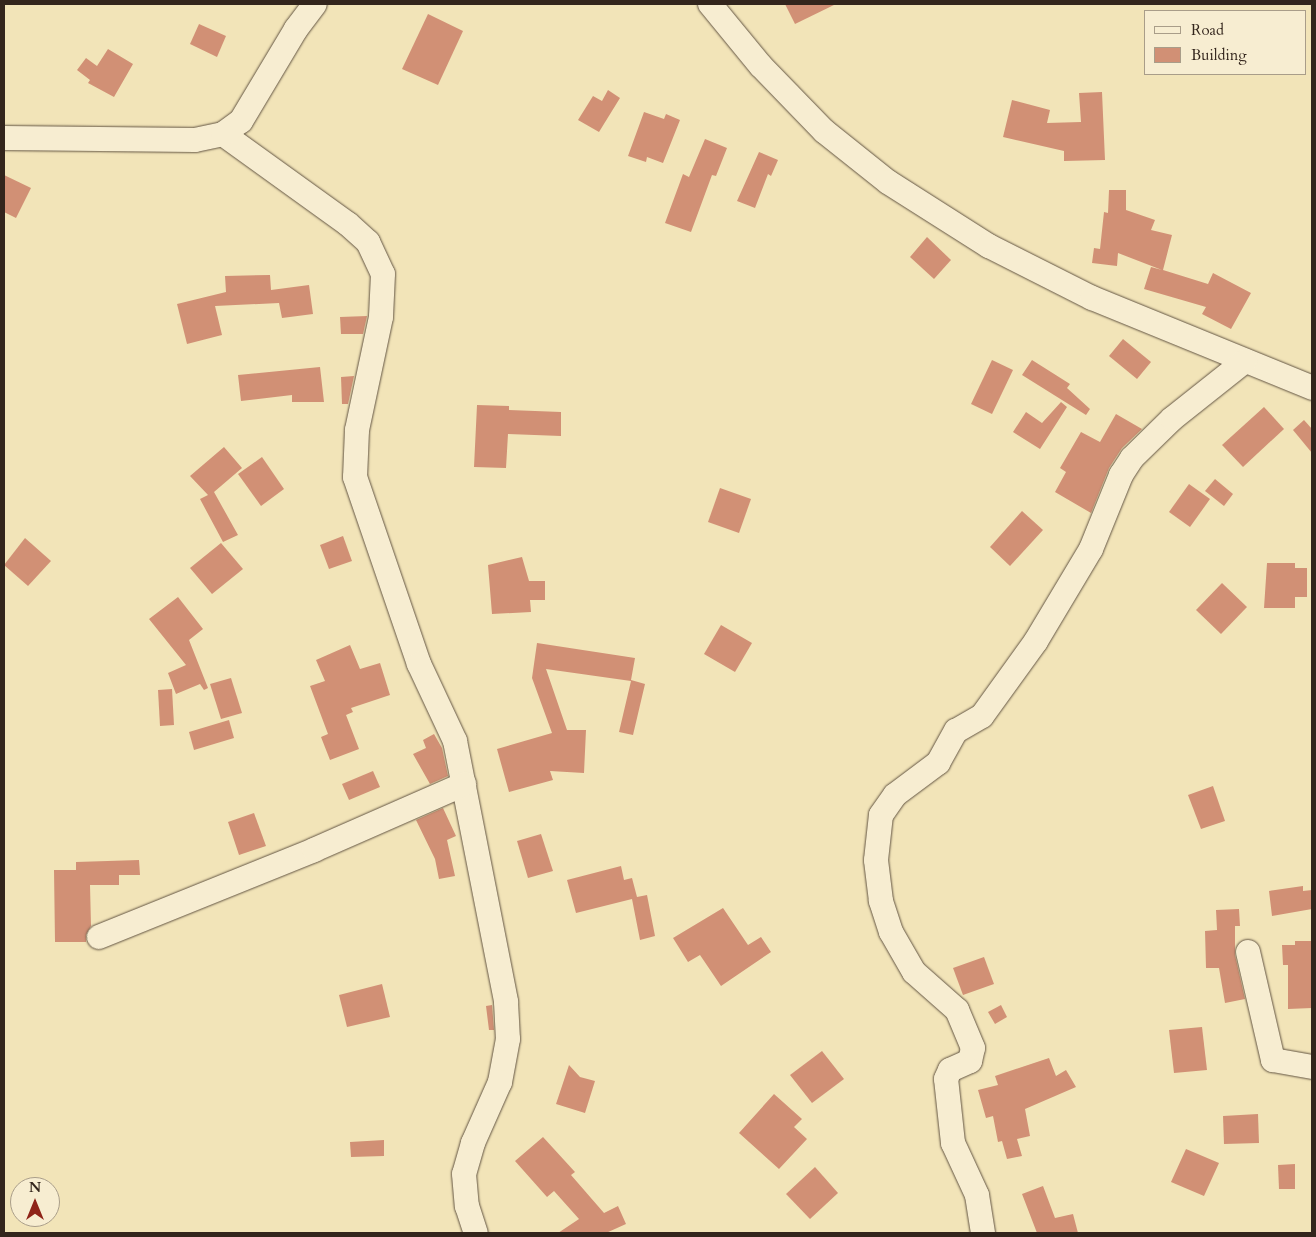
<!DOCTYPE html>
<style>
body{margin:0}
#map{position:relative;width:1316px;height:1237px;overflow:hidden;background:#f2e4b8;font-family:Cardo,serif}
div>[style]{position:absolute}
.building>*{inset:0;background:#d19075}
.roads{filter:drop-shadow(0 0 1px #635543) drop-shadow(0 0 1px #635543)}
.minor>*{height:24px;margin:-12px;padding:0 12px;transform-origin:12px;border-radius:12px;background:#f7edd1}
span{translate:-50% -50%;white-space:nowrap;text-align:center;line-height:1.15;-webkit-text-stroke:4px #f7edd1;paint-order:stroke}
.frame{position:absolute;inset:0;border:5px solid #33251c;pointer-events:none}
.legend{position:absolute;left:1144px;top:10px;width:162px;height:65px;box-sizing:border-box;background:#f7edd1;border:1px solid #a99d89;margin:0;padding:6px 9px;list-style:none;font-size:15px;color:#33251c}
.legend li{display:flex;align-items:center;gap:10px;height:25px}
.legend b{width:25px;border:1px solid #a99d89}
.north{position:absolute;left:10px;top:1177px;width:50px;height:50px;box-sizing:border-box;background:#f7edd1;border:1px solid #a99d89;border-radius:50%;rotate:0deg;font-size:14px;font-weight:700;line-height:20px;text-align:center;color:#33251c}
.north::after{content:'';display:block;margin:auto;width:18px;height:22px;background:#8f2418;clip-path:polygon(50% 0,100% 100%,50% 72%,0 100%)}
</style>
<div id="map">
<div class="building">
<div style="clip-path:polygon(785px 4px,836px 4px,795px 24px)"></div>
<div style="clip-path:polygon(428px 14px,463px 31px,438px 85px,402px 69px)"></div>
<div style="clip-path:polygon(199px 24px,226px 36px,217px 57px,190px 44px)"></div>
<div style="clip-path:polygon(108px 49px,133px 64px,114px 97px,88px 83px,90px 80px,77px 70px,86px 58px,97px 66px)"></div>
<div style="clip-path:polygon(608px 90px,620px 98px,599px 132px,578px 120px,593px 96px,602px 101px)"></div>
<div style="clip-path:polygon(1102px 92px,1105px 160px,1064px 161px,1064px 151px,1003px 137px,1012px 100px,1050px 110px,1047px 123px,1081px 122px,1079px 93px)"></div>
<div style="clip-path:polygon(644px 112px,664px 119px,666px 114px,680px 120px,663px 163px,647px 157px,646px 162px,628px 156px)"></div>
<div style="clip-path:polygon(705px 139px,727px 148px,716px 176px,712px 175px,691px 232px,665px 223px,683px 174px,689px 177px)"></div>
<div style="clip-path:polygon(759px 152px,778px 160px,771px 176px,768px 174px,755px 208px,737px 201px)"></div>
<div style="clip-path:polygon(4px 175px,31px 188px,16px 218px,4px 212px)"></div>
<div style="clip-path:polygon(1109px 190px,1126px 190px,1126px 210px,1155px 220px,1151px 230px,1172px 235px,1163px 270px,1208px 284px,1213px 273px,1251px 293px,1231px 329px,1202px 314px,1206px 307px,1144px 289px,1151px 267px,1162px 270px,1118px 253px,1117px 266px,1092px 263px,1094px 248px,1100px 249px,1104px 212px,1108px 213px)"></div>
<div style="clip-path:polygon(927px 237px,951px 260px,934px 279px,910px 257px)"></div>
<div style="clip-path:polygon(270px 275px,271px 290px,309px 285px,313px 314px,282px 318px,279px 303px,215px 306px,222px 335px,187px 344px,177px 304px,226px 292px,225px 276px)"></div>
<div style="clip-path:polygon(367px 316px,363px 334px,341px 334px,340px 317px)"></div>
<div style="clip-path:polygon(1123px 339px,1151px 362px,1137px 379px,1109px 356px)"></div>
<div style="clip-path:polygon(992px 360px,1013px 370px,992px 414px,971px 404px)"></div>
<div style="clip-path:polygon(1032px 360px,1070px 384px,1067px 388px,1090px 409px,1086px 415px,1022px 375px)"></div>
<div style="clip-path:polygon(320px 367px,324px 402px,292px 402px,292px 395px,241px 401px,238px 375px)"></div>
<div style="clip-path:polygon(354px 376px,348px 404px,342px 404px,341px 377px)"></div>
<div style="clip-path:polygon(1061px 402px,1067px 407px,1040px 449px,1013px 432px,1026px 412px,1042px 423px)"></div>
<div style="clip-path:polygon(477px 405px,509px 406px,509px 410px,561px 412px,561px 436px,508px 434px,506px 468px,474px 467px)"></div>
<div style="clip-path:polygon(1264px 407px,1284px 429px,1243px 467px,1222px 445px)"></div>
<div style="clip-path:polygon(1116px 414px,1142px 429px,1122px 448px,1109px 468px,1091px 513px,1055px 492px,1066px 472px,1060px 468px,1081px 432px,1100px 442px)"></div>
<div style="clip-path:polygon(1304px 420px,1312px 429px,1312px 453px,1293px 430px)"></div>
<div style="clip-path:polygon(224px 447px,242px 468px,214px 492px,238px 535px,223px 542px,200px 499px,208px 495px,190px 476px)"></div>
<div style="clip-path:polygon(262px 457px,284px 489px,261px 506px,238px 474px)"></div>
<div style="clip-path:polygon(1215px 479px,1233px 494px,1224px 506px,1205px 491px)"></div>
<div style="clip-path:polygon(1189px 484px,1210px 499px,1190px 527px,1169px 512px)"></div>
<div style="clip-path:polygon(720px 488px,751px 499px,739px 533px,708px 522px)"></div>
<div style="clip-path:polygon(1022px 511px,1043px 530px,1010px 566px,990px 547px)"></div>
<div style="clip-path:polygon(343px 536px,352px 561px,329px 569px,320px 545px)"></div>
<div style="clip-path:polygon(25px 538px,51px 561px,28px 586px,4px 565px)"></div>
<div style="clip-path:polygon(221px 543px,243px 569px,212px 594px,190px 568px)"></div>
<div style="clip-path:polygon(522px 557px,529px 581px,545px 581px,545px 600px,530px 600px,531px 612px,492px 614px,488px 565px)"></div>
<div style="clip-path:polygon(1267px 563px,1295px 563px,1295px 568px,1307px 568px,1307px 597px,1295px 597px,1295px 608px,1264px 608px)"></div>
<div style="clip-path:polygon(1222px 583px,1247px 607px,1221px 634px,1196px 610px)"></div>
<div style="clip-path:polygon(178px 597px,203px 629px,189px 640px,208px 688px,204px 690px,200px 684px,176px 694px,168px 673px,186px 665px,149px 619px)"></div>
<div style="clip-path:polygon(721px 625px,752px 643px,735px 672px,704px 654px)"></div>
<div style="clip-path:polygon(537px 643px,635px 658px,631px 680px,645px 684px,633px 735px,619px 732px,631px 681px,546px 669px,567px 730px,586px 730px,584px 773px,550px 771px,553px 780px,509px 792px,497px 749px,552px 733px,532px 678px)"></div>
<div style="clip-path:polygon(350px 645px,360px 669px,380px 663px,390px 695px,351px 708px,353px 712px,346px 715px,359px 749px,330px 760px,321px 737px,328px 734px,310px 686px,325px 681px,316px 660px)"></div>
<div style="clip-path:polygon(231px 678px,242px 713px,221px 719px,210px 684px)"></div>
<div style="clip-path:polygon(172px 689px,174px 725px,160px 726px,158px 690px)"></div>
<div style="clip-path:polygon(229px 720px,234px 738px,194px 750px,189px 732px)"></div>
<div style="clip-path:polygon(434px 734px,442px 748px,448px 776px,430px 784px,413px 754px,426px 748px,423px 740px)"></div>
<div style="clip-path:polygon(373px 771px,380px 787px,349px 800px,342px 784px)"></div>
<div style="clip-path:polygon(1213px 786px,1225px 821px,1201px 829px,1188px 795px)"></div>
<div style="clip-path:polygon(443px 808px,456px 836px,447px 840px,455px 876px,439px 879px,435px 859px,416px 820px)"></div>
<div style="clip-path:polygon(254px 813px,266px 846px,239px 855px,228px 822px)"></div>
<div style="clip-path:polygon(541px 834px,553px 871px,528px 878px,517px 841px)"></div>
<div style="clip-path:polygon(139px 860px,140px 875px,119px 875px,119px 885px,90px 885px,91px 926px,86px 935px,86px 942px,55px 942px,54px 870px,76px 870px,76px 862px)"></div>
<div style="clip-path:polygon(621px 866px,624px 880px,632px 878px,637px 897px,647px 895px,655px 936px,640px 940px,632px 899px,576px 913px,567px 880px)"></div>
<div style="clip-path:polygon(1303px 886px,1303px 891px,1312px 890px,1312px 909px,1272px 916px,1269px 891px)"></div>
<div style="clip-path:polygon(723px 908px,748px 945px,761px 937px,771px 952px,721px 986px,700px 955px,688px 962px,673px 938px)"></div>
<div style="clip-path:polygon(1239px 909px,1240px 926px,1235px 926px,1235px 955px,1245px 999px,1225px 1003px,1219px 968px,1206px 968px,1205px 931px,1217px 930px,1216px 910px)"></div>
<div style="clip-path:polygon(1295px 941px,1312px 941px,1312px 1008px,1288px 1009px,1288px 965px,1283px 965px,1282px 945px,1295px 945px)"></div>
<div style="clip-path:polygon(984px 957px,994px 984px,963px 995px,953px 968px)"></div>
<div style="clip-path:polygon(382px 984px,390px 1017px,347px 1027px,339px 995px)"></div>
<div style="clip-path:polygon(492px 1005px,494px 1030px,489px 1030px,486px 1006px)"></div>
<div style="clip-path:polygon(1001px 1005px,1007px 1017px,995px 1024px,988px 1012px)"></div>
<div style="clip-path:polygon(1202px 1027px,1207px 1070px,1174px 1073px,1169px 1030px)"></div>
<div style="clip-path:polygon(822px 1051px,844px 1079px,812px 1103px,790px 1075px)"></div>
<div style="clip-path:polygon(1049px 1058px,1056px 1076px,1066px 1070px,1076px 1087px,1025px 1109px,1030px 1136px,1017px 1139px,1022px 1156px,1007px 1159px,1002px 1141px,998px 1142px,993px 1116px,986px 1118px,978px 1090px,998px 1085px,995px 1076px)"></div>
<div style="clip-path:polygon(569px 1065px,580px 1077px,595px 1081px,585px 1113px,556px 1104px)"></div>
<div style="clip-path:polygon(774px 1094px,802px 1119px,794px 1127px,807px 1139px,779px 1169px,739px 1133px)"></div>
<div style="clip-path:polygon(1258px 1114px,1259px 1143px,1224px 1144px,1223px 1116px)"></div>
<div style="clip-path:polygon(543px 1137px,575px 1172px,571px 1175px,604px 1213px,618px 1206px,626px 1224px,606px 1233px,558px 1233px,579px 1219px,554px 1191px,547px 1197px,515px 1161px)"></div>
<div style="clip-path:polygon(384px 1140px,384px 1156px,351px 1157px,350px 1142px)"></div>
<div style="clip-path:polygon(1186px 1149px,1219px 1163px,1204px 1196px,1171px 1182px)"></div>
<div style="clip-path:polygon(1295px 1164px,1295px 1189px,1279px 1189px,1278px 1165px)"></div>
<div style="clip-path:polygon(815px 1167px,838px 1193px,810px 1219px,786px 1194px)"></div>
<div style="clip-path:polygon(1043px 1186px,1055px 1218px,1073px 1214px,1078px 1233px,1037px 1233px,1022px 1194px)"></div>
</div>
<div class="roads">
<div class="minor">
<div style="left:710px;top:4px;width:80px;rotate:50.6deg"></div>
<div style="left:761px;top:66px;width:91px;rotate:45.9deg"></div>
<div style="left:824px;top:131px;width:82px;rotate:38.6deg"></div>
<div style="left:888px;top:182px;width:120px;rotate:32.4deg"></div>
<div style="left:989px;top:246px;width:115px;rotate:26.8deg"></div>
<div style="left:1092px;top:298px;width:238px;rotate:22.2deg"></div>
<div style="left:223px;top:134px;width:154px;rotate:35.8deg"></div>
<div style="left:348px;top:224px;width:27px;rotate:42deg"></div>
<div style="left:368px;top:242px;width:35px;rotate:65deg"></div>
<div style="left:383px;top:274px;width:43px;rotate:92.7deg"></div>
<div style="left:381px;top:317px;width:116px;rotate:102deg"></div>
<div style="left:357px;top:430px;width:47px;rotate:92.4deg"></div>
<div style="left:355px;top:477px;width:198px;rotate:71.1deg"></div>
<div style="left:419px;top:664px;width:85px;rotate:64.9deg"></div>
<div style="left:455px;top:741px;width:266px;rotate:78.9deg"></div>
<div style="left:506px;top:1002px;width:37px;rotate:87deg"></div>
<div style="left:508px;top:1039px;width:44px;rotate:100.5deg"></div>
<div style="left:500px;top:1082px;width:67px;rotate:113.9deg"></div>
<div style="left:473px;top:1143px;width:32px;rotate:106deg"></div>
<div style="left:464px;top:1174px;width:32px;rotate:85deg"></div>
<div style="left:467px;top:1206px;width:28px;rotate:72deg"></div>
<div style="left:4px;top:138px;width:191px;rotate:0.6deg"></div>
<div style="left:195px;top:140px;width:29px;rotate:-12deg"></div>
<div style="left:223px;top:134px;width:22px;rotate:-36deg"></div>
<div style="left:241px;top:121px;width:107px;rotate:-59.1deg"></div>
<div style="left:296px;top:29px;width:31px;rotate:-53deg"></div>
<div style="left:99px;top:937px;width:232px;rotate:-22deg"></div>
<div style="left:314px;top:850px;width:164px;rotate:-23.7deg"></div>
<div style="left:1248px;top:952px;width:111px;rotate:77deg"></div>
<div style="left:1273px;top:1060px;width:40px;rotate:10deg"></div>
<div style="left:983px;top:1233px;width:38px;rotate:-99deg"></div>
<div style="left:977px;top:1195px;width:57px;rotate:-114.8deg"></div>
<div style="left:953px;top:1143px;width:64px;rotate:-96.2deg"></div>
<div style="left:946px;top:1079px;width:10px;rotate:-66deg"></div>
<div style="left:950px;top:1070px;width:22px;rotate:-24deg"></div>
<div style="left:970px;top:1061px;width:13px;rotate:-77deg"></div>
<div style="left:973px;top:1048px;width:41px;rotate:-112.8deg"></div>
<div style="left:957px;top:1010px;width:57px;rotate:-138.5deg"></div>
<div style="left:914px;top:972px;width:46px;rotate:-119.9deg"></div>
<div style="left:891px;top:932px;width:33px;rotate:-108deg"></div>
<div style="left:881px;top:901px;width:41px;rotate:-97deg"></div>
<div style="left:876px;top:860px;width:45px;rotate:-83.7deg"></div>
<div style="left:881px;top:815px;width:24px;rotate:-55deg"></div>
<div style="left:895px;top:795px;width:54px;rotate:-36.7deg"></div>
<div style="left:938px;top:763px;width:37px;rotate:-61deg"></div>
<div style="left:956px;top:731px;width:30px;rotate:-30deg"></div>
<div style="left:982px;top:716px;width:92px;rotate:-54.2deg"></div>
<div style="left:1036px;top:641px;width:107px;rotate:-59.1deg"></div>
<div style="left:1091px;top:549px;width:80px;rotate:-67.9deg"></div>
<div style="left:1121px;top:475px;width:20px;rotate:-57deg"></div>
<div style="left:1132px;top:458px;width:56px;rotate:-44.3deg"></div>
<div style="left:1172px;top:419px;width:93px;rotate:-38.5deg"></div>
</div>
</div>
<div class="frame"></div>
<ul class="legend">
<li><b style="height:6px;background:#f7edd1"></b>Road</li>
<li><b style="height:14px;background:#d19075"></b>Building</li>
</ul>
<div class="north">N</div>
</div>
